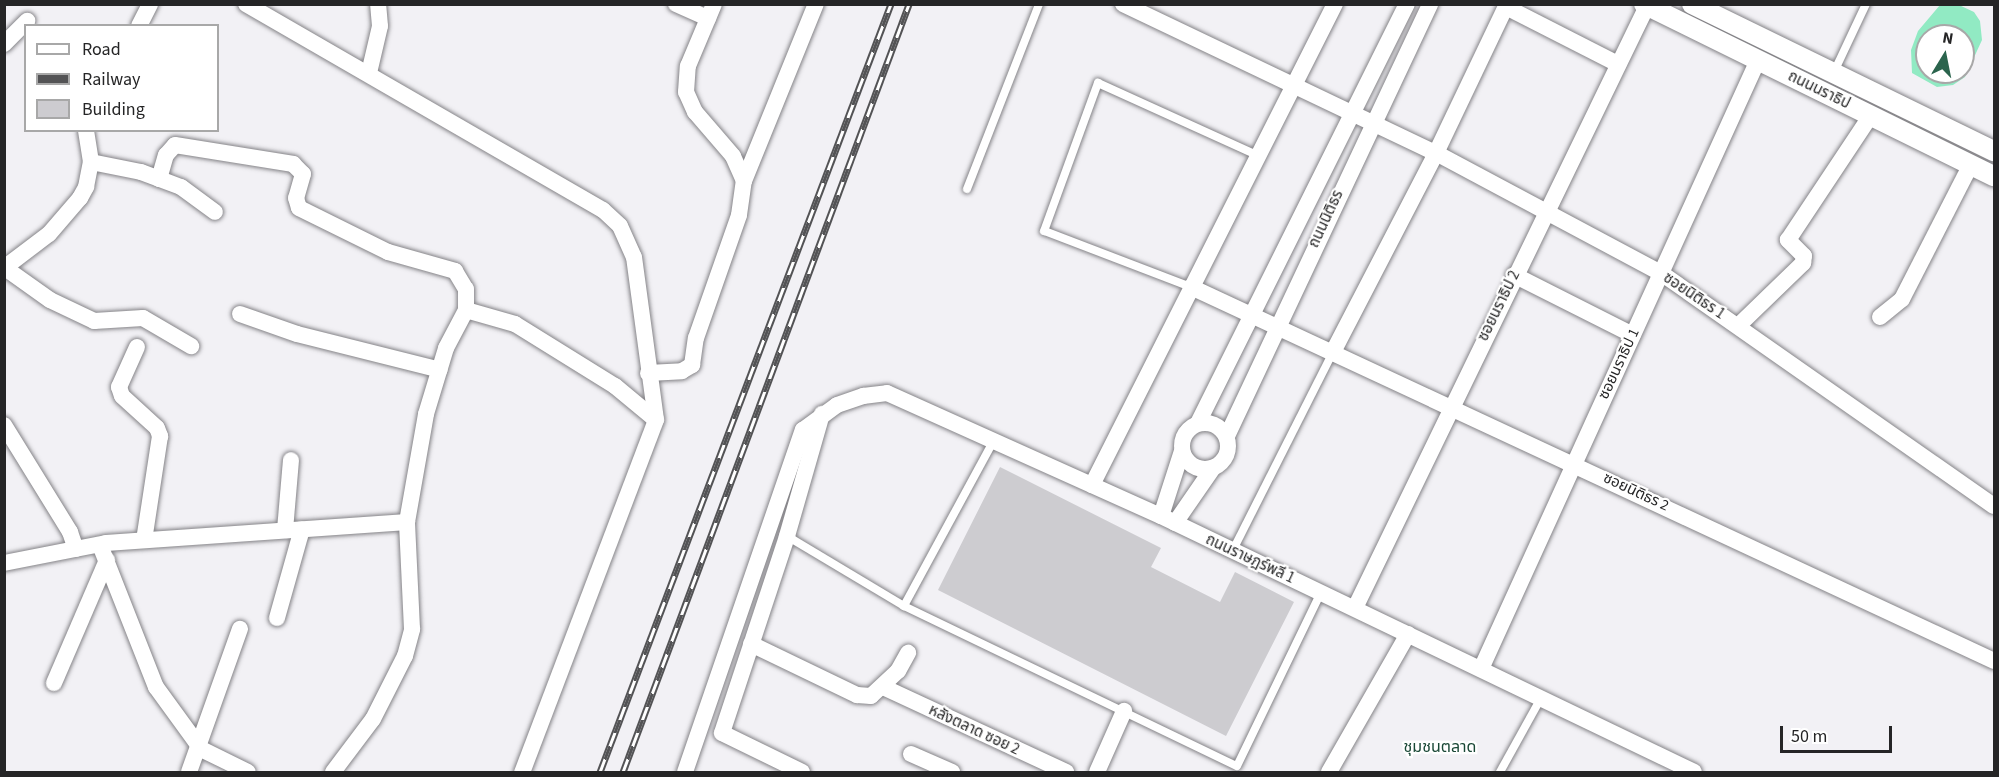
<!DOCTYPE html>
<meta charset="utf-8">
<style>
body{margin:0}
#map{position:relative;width:1999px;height:777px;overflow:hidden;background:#f2f1f5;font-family:"Source Sans 3","Noto Sans Thai",sans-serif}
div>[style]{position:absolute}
.water>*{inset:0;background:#91eac3}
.building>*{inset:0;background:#cdccd0}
.roads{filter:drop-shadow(0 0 2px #848387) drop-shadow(0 0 2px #848387)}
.service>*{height:8px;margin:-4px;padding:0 4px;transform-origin:4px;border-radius:4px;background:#fff}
.minor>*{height:16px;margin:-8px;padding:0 8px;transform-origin:8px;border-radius:8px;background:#fff}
.minor>.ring{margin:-8px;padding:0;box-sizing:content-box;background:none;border:16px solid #fff;border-radius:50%}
.tertiary>*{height:20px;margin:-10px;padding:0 10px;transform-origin:10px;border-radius:10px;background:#fff}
.rail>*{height:7px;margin-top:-3.5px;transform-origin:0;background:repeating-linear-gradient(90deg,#fff 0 14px,#535355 0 28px);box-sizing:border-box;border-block:2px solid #535355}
span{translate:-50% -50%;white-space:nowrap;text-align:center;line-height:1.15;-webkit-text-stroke:4.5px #fff;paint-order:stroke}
.street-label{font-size:15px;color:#252526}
.neighbourhood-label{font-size:16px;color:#1a4836}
.frame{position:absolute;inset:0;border:6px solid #252526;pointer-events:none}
.legend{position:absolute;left:24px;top:24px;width:195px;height:108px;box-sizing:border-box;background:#fff;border:2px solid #a8a8a8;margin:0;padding:8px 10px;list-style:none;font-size:18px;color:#252526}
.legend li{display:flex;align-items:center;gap:12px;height:30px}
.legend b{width:30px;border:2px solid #a8a8a8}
.north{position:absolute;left:1915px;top:24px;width:60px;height:60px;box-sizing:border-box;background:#fff;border:2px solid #a8a8a8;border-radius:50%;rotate:10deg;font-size:16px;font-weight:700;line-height:24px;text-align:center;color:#252526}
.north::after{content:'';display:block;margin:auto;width:21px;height:27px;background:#2b644d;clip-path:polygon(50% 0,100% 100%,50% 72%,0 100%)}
.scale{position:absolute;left:1780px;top:726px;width:112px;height:27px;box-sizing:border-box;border:3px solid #252526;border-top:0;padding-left:8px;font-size:18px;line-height:21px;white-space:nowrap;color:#252526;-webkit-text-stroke:4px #fff;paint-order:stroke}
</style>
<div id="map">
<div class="water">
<div style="clip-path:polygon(evenodd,1940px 5px,1959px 5px,1974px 12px,1980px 21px,1982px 40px,1965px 77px,1953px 85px,1937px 87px,1912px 73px,1911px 50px,1918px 31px,1940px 5px,1927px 36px,1963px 36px,1963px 72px,1927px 72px,1927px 36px)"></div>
</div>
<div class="building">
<div style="clip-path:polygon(1000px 467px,1161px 548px,1151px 567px,1220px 602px,1235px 572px,1294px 602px,1226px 736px,938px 590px)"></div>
</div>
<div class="roads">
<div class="service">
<div style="left:1834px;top:72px;width:75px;rotate:-64.8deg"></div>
<div style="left:967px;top:189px;width:199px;rotate:-68.7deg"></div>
<div style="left:1191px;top:287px;width:157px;rotate:-159.1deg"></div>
<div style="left:1044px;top:231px;width:158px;rotate:-70deg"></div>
<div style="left:1098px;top:83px;width:177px;rotate:24.4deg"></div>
<div style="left:994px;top:440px;width:189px;rotate:118.5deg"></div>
<div style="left:904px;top:606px;width:369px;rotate:25.7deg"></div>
<div style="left:1237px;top:766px;width:193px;rotate:-64.2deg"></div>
<div style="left:787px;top:536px;width:136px;rotate:30.9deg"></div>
<div style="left:1233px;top:550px;width:222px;rotate:-63.2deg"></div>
<div style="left:1500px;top:772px;width:85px;rotate:-61deg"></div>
</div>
<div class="minor">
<div style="left:246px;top:4px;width:412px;rotate:30deg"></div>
<div style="left:603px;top:210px;width:23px;rotate:43deg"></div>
<div style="left:620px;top:226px;width:34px;rotate:66deg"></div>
<div style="left:634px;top:257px;width:164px;rotate:82.3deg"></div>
<div style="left:656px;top:420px;width:377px;rotate:110.8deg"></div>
<div style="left:676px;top:4px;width:35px;rotate:24deg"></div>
<div style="left:1123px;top:4px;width:347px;rotate:25.5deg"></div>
<div style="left:1436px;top:153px;width:255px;rotate:28.1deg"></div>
<div style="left:1661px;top:273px;width:406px;rotate:35deg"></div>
<div style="left:1506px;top:7px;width:126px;rotate:27deg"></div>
<div style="left:139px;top:26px;width:25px;rotate:-63deg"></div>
<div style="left:4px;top:44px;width:33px;rotate:-45deg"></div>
<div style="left:369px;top:73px;width:48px;rotate:-76.8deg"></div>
<div style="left:380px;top:26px;width:22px;rotate:-95deg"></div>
<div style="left:91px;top:162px;width:51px;rotate:11.3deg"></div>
<div style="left:141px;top:172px;width:43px;rotate:20.6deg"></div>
<div style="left:181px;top:187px;width:42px;rotate:36.3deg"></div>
<div style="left:159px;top:179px;width:25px;rotate:-74deg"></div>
<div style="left:166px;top:155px;width:13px;rotate:-48deg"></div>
<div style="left:175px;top:145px;width:120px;rotate:9.1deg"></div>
<div style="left:293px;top:164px;width:14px;rotate:45deg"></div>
<div style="left:303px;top:174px;width:25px;rotate:106deg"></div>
<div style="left:296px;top:198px;width:10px;rotate:73deg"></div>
<div style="left:299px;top:208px;width:99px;rotate:26.3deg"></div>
<div style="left:388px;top:252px;width:70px;rotate:15.8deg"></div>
<div style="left:455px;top:271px;width:21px;rotate:59deg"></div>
<div style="left:466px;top:289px;width:21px;rotate:90deg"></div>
<div style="left:744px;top:181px;width:191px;rotate:-67.9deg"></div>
<div style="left:4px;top:268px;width:56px;rotate:-37.1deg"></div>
<div style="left:49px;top:234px;width:48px;rotate:-49.3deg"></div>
<div style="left:80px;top:198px;width:13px;rotate:-61deg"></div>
<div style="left:86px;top:187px;width:25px;rotate:-79deg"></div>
<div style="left:91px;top:162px;width:32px;rotate:-99deg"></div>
<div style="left:5px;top:268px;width:55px;rotate:35.4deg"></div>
<div style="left:50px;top:300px;width:49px;rotate:25.5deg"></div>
<div style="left:94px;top:321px;width:49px;rotate:-3.5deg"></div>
<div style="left:143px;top:318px;width:56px;rotate:30.3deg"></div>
<div style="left:1514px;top:275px;width:133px;rotate:26.8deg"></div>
<div style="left:1191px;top:287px;width:886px;rotate:24.97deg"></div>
<div style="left:240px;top:314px;width:60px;rotate:19.3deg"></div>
<div style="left:297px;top:334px;width:147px;rotate:14.1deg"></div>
<div style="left:1880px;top:317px;width:28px;rotate:-39deg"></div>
<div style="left:1902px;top:299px;width:152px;rotate:-62.9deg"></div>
<div style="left:1738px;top:326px;width:91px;rotate:-44.1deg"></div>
<div style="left:1803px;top:263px;width:7px;rotate:-82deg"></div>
<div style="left:1804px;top:256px;width:23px;rotate:-135deg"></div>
<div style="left:1788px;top:240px;width:150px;rotate:-56.4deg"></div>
<div style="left:137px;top:347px;width:44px;rotate:114.2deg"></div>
<div style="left:119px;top:387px;width:9px;rotate:72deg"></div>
<div style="left:122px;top:396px;width:47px;rotate:42.4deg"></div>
<div style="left:157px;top:428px;width:9px;rotate:69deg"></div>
<div style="left:160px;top:436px;width:105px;rotate:98.7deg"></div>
<div style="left:1333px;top:352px;width:224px;rotate:-62.6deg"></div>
<div style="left:1436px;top:153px;width:165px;rotate:-64.5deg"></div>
<div style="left:648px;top:373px;width:34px;rotate:-3deg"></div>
<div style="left:682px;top:371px;width:12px;rotate:-31deg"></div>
<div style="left:692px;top:365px;width:27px;rotate:-82deg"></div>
<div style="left:696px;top:338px;width:130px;rotate:-70.7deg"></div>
<div style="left:739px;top:215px;width:34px;rotate:-82deg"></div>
<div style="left:744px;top:181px;width:27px;rotate:-114deg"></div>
<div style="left:733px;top:156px;width:58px;rotate:-130.8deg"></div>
<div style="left:695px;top:112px;width:22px;rotate:-114deg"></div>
<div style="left:686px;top:92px;width:26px;rotate:-86deg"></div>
<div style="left:688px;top:66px;width:67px;rotate:-67.2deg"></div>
<div class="ring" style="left:1182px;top:423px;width:30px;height:30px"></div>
<div style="left:1198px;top:423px;width:468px;rotate:-63.5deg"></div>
<div style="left:4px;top:425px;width:126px;rotate:58.3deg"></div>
<div style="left:70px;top:532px;width:18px;rotate:71deg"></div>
<div style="left:1227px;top:436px;width:477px;rotate:-64.8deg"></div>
<div style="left:1092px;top:485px;width:539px;rotate:-63.2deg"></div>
<div style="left:1161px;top:516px;width:68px;rotate:-72.1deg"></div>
<div style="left:1175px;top:523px;width:67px;rotate:-55.4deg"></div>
<div style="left:285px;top:530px;width:70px;rotate:-85.1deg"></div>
<div style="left:100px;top:545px;width:153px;rotate:68.5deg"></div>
<div style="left:156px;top:687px;width:77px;rotate:54deg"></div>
<div style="left:201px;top:749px;width:52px;rotate:26.1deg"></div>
<div style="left:4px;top:563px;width:104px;rotate:-11.1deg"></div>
<div style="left:106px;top:543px;width:302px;rotate:-4deg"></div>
<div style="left:1355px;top:608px;width:669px;rotate:-64.12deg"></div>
<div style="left:277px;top:618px;width:92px;rotate:-74.3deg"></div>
<div style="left:751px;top:644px;width:118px;rotate:25.7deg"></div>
<div style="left:857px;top:695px;width:14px;rotate:4deg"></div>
<div style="left:871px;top:696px;width:37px;rotate:-43deg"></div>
<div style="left:898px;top:671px;width:21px;rotate:-61deg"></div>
<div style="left:1481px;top:669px;width:669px;rotate:-65.54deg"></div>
<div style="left:54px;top:683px;width:134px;rotate:-66.7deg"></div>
<div style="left:883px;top:687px;width:202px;rotate:24.9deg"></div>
<div style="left:911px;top:754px;width:45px;rotate:23.7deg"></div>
<div style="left:189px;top:772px;width:152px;rotate:-70.4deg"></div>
<div style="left:333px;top:772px;width:66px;rotate:-53deg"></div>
<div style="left:373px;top:719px;width:71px;rotate:-63.1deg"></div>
<div style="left:405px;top:656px;width:28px;rotate:-75deg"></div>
<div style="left:412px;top:629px;width:107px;rotate:-92.7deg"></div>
<div style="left:407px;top:522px;width:110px;rotate:-80deg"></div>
<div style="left:426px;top:414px;width:69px;rotate:-73.1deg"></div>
<div style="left:446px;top:348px;width:43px;rotate:-62.2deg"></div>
<div style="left:466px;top:310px;width:51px;rotate:15.9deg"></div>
<div style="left:515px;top:324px;width:118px;rotate:31.8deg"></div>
<div style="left:615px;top:386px;width:53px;rotate:39.7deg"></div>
<div style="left:685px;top:772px;width:362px;rotate:-71deg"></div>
<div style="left:803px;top:430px;width:42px;rotate:-36.3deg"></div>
<div style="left:837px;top:405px;width:28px;rotate:-19deg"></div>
<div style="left:863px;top:396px;width:24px;rotate:-7deg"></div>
<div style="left:887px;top:393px;width:300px;rotate:24.2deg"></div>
<div style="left:1161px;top:516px;width:591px;rotate:25.65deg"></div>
<div style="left:802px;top:772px;width:89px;rotate:-154deg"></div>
<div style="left:722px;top:733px;width:207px;rotate:-71.7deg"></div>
<div style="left:787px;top:536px;width:127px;rotate:-74deg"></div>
<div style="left:1097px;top:772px;width:67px;rotate:-66.1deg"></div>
<div style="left:1329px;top:772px;width:159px;rotate:-60.2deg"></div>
</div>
<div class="tertiary">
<div style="left:1644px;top:4px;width:390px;rotate:26.2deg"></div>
<div style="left:1692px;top:4px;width:336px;rotate:26deg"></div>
</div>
</div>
<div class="rail">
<div style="left:600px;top:772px;width:821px;rotate:-69.25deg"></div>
<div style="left:623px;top:772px;width:820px;rotate:-69.57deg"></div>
</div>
<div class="street-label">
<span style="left:1819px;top:90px;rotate:26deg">ถนนนราธิป</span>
<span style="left:1326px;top:219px;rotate:-65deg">ถนนนิติธร</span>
<span style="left:1694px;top:296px;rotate:34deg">ซอยนิติธร 1</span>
<span style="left:1499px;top:306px;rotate:-64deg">ซอยนราธิป 2</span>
<span style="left:1619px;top:364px;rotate:-65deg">ซอยนราธิป 1</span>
<span style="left:1636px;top:492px;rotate:25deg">ซอยนิติธร 2</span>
<span style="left:1250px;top:559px;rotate:25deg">ถนนราษฎร์พลี 1</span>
<span style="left:974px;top:730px;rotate:25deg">หลังตลาด ซอย 2</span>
</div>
<div class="neighbourhood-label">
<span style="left:1440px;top:747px">ชุมชนตลาด</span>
</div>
<div class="frame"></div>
<ul class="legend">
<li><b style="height:8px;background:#fff"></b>Road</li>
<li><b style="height:8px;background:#535355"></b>Railway</li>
<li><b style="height:16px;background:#cdccd0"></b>Building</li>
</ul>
<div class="north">N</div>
<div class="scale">50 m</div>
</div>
